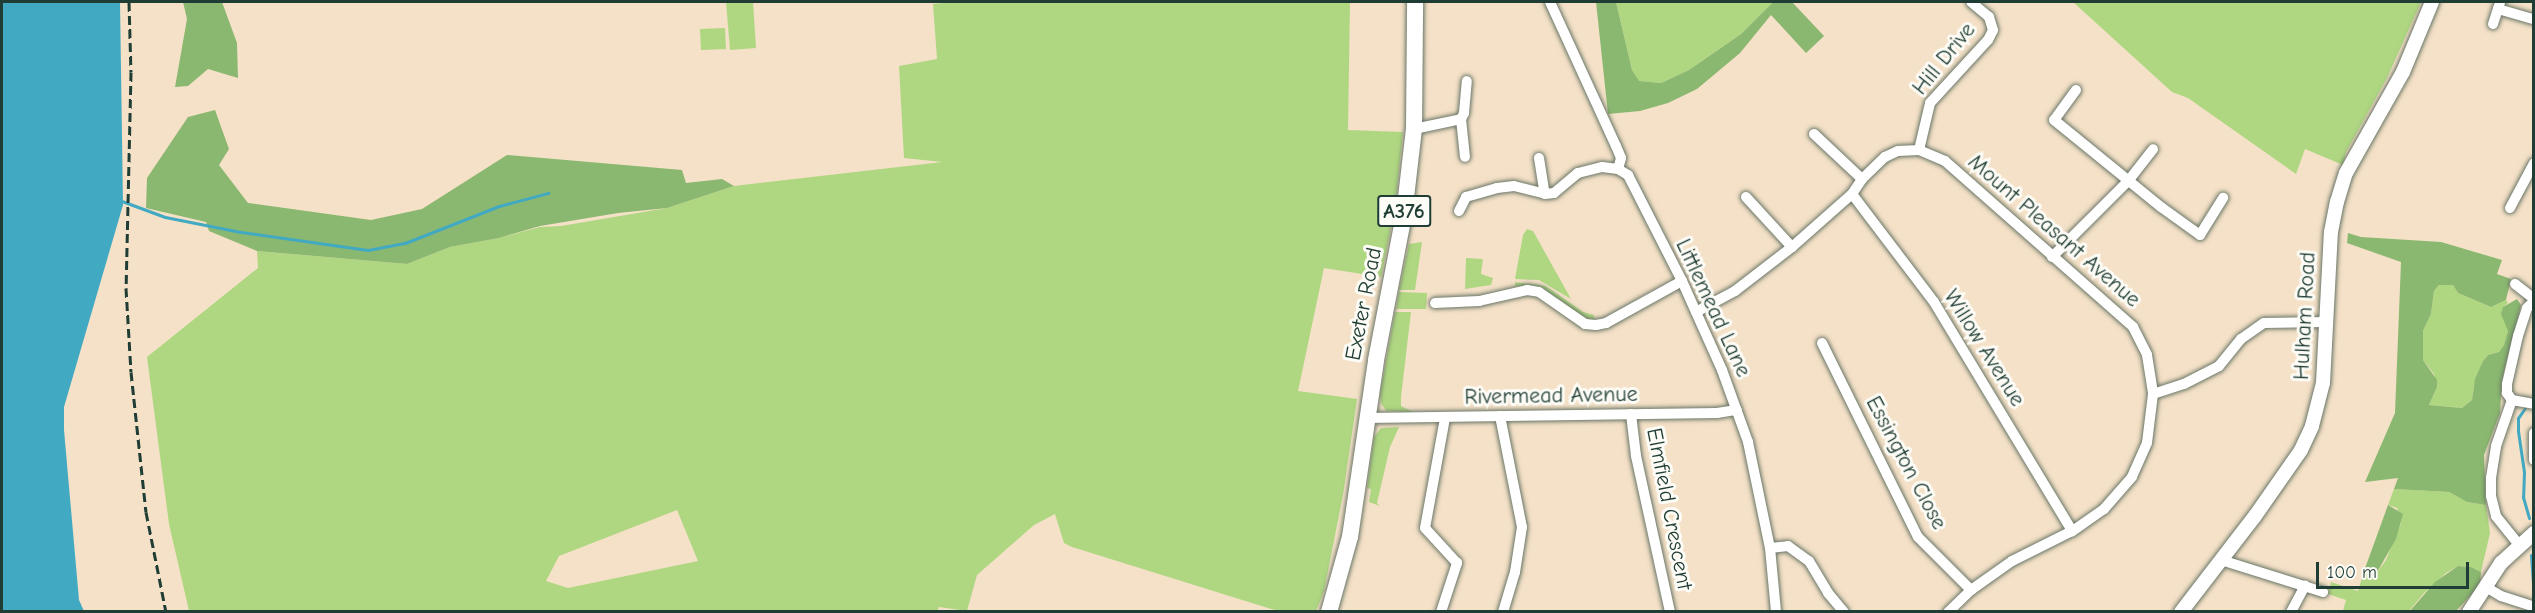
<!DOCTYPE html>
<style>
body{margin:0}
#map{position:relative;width:2535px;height:613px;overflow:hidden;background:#f4e1c7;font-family:"Comic Neue",sans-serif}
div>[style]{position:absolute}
.green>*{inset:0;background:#afd782}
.forest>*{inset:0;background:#8bb870}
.water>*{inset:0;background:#42a9c2}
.stream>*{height:3px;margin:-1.5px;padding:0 1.5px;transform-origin:1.5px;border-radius:1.5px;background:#42a9c2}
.roads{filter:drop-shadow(0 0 2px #6a7667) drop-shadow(0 0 2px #6a7667)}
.minor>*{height:10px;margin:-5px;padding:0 5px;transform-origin:5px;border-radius:5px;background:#fff}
.tertiary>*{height:14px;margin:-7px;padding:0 7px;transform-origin:7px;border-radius:7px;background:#fff}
.trunk>*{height:16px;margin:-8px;padding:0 8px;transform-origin:8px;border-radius:8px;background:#fff}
.rail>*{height:3px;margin-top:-1.5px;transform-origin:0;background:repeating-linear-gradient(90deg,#1f3d34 0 9px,transparent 0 13.5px)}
span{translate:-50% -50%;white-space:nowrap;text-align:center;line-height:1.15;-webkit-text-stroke:6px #fdfcf7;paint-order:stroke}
.shield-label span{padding:2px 4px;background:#fdfcf7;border:2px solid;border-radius:4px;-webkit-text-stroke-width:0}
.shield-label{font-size:21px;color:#1f3d34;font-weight:700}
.street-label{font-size:22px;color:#1f3d34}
.frame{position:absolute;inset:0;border:3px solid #1f3d34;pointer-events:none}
.scale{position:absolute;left:2316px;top:562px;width:153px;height:27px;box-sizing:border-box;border:3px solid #1f3d34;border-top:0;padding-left:8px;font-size:18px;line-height:21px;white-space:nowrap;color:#1f3d34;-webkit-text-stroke:4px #fdfcf7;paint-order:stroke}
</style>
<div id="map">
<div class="green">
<div style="clip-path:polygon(726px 2px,753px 2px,756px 48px,730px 50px)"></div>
<div style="clip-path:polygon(evenodd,955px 2px,1350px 2px,1348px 130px,1403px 132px,1395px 207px,1381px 277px,1324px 268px,1298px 391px,1357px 399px,1343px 495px,1324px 591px,1316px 611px,1278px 611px,1072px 547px,1064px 543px,1055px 514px,1034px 525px,977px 575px,967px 611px,939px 607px,937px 612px,189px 611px,169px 524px,147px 357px,258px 268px,257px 251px,407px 264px,450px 247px,499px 238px,540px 227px,561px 226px,667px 208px,734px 186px,942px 162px,904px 158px,899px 66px,937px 59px,933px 4px,955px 2px,677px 510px,698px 561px,568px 588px,546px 581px,559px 556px,677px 510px)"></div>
<div style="clip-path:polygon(1616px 2px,1773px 2px,1741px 34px,1689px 70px,1661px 83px,1638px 81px,1632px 70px)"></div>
<div style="clip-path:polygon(2073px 2px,2421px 2px,2387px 78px,2346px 152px,2343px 165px,2305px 149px,2296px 174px,2188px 98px,2172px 92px)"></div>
<div style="clip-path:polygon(725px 28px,726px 49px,701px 50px,700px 29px)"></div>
<div style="clip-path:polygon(1527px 229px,1533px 231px,1571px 299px,1539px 280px,1515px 279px,1523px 235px)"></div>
<div style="clip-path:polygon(1422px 242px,1415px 290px,1399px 290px,1409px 244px)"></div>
<div style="clip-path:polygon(1466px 258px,1483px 259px,1481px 274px,1493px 278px,1491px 285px,1465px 289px)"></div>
<div style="clip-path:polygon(1515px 282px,1546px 286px,1583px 312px,1594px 315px,1594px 320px,1579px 316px,1547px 292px,1529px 287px,1515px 286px)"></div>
<div style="clip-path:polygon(2447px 283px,2453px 285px,2458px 293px,2491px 307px,2506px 300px,2508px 303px,2503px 307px,2508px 331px,2504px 345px,2499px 352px,2488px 355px,2483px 361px,2474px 386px,2472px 400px,2462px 408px,2429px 405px,2437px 387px,2434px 374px,2423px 360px,2423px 331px,2431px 314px,2434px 291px,2439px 285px)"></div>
<div style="clip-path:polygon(1399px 292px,1427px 293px,1426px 309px,1396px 309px)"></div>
<div style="clip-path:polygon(1395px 312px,1411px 312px,1401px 397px,1401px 406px,1413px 412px,1386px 411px,1381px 403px,1380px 394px)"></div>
<div style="clip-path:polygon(1399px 427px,1390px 447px,1377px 503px,1380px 506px,1369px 502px,1371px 489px,1367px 488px,1374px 437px,1381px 428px)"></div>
<div style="clip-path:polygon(2394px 489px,2449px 492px,2467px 502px,2486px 505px,2490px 533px,2481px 572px,2471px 567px,2458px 566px,2446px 573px,2424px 593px,2409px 611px,2343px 611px,2346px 600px,2328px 594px,2331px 582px,2358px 591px,2363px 574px,2376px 574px,2386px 560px,2401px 523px,2397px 508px,2388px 505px)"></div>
</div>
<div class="forest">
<div style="clip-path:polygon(183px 2px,222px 2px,237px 43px,238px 78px,208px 69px,188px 86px,175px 87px,187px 19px)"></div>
<div style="clip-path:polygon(1596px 2px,1616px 2px,1632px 70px,1639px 81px,1661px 83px,1689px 70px,1741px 34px,1773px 2px,1792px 2px,1824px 36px,1806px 53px,1771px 15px,1740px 53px,1697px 89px,1668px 103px,1640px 111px,1608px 114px)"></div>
<div style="clip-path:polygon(215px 110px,229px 149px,219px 165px,248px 203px,371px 220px,422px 209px,507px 155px,682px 170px,686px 183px,722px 179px,734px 186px,667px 208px,618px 213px,540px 226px,499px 238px,450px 247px,407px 264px,257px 251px,209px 231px,206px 222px,146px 208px,147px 178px,188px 117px)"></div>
<div style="clip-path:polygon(2348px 233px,2361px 237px,2441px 242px,2502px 260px,2497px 274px,2511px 279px,2506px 300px,2491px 307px,2458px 293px,2453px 285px,2439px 285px,2434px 291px,2431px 314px,2423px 331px,2423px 360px,2437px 380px,2437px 387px,2429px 405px,2462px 408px,2472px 400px,2475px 379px,2483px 361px,2488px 355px,2499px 352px,2504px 345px,2508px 331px,2501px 314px,2503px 307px,2517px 299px,2521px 305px,2502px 380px,2500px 413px,2484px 455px,2486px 505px,2467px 502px,2449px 492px,2394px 489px,2398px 478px,2365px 482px,2395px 413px,2401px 262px,2347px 243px)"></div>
<div style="clip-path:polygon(2388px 505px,2403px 514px,2396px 539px,2376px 574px,2363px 574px)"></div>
<div style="clip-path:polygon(2458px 566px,2471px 567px,2481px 572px,2480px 585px,2456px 611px,2409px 612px,2435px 582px)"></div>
</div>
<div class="water">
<div style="clip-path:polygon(2px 2px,120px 2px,123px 205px,64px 407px,64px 430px,79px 600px,84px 611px,2px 611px)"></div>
</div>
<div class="stream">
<div style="left:119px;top:200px;width:49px;rotate:20.3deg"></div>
<div style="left:165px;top:217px;width:77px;rotate:11.2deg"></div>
<div style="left:241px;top:232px;width:128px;rotate:8.1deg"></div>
<div style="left:368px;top:250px;width:38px;rotate:-11deg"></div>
<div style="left:405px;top:243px;width:101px;rotate:-21.5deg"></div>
<div style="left:499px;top:206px;width:51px;rotate:-14.9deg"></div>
<div style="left:2533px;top:395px;width:29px;rotate:-88deg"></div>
<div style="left:2525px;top:408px;width:12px;rotate:125deg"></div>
<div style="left:2518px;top:418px;width:13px;rotate:90deg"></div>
<div style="left:2518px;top:431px;width:41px;rotate:81.7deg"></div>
<div style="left:2524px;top:472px;width:25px;rotate:92deg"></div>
<div style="left:2523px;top:497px;width:22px;rotate:74deg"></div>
<div style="left:2531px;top:555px;width:39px;rotate:86deg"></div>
</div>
<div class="roads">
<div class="minor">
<div style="left:1550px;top:2px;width:158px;rotate:65.4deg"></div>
<div style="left:1616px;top:146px;width:13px;rotate:67deg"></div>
<div style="left:1621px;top:158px;width:11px;rotate:105deg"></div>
<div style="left:2498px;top:9px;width:37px;rotate:16deg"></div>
<div style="left:2493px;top:24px;width:23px;rotate:-72deg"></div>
<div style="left:2076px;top:90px;width:37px;rotate:126deg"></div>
<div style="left:2054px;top:120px;width:138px;rotate:39.1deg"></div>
<div style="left:2161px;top:207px;width:48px;rotate:35.7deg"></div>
<div style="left:2200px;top:235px;width:44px;rotate:-58.1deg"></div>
<div style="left:1461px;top:119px;width:38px;rotate:84deg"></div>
<div style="left:1414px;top:129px;width:48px;rotate:-12deg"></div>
<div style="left:1461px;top:119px;width:7px;rotate:-63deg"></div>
<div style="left:1464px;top:113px;width:32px;rotate:-85deg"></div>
<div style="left:1814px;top:134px;width:66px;rotate:43.2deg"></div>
<div style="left:1919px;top:150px;width:48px;rotate:-76.8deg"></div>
<div style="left:1930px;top:103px;width:86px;rotate:-47.4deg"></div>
<div style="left:1988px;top:40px;width:11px;rotate:-63deg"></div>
<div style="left:1993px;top:30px;width:14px;rotate:-107deg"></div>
<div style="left:1989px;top:17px;width:23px;rotate:-140deg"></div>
<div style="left:1539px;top:158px;width:36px;rotate:81deg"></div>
<div style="left:1852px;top:194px;width:136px;rotate:52.8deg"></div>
<div style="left:1934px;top:302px;width:267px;rotate:58.9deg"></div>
<div style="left:1746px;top:197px;width:68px;rotate:47.4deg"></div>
<div style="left:2510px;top:208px;width:51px;rotate:-61.9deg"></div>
<div style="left:1459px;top:211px;width:16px;rotate:-63deg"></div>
<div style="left:1466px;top:197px;width:32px;rotate:-16deg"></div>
<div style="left:1497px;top:188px;width:17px;rotate:-7deg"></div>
<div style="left:1514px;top:186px;width:32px;rotate:14deg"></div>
<div style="left:1545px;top:194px;width:9px;rotate:-6deg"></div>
<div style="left:1554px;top:193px;width:31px;rotate:-40deg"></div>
<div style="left:1578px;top:173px;width:25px;rotate:-14deg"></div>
<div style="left:1602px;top:167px;width:16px;rotate:7deg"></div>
<div style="left:1618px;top:169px;width:12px;rotate:31deg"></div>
<div style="left:1628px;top:175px;width:119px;rotate:63deg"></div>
<div style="left:1682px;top:281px;width:98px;rotate:65.8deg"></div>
<div style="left:1722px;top:370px;width:77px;rotate:70.1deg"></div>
<div style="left:1748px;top:442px;width:108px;rotate:78.3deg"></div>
<div style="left:1770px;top:548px;width:18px;rotate:-6deg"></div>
<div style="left:1788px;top:546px;width:26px;rotate:36deg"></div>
<div style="left:1809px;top:561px;width:37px;rotate:59deg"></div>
<div style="left:1828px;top:593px;width:25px;rotate:50deg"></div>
<div style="left:2052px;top:257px;width:109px;rotate:-45deg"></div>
<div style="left:2129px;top:180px;width:39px;rotate:-52deg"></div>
<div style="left:2515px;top:284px;width:24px;rotate:38deg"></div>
<div style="left:1435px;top:303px;width:44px;rotate:-2.6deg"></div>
<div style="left:1479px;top:301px;width:49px;rotate:-12.9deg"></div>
<div style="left:1527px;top:290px;width:12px;rotate:9deg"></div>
<div style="left:1539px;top:292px;width:56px;rotate:34.8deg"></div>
<div style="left:1585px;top:324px;width:11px;rotate:5deg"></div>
<div style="left:1596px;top:325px;width:10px;rotate:-11deg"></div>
<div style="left:1606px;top:323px;width:87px;rotate:-28.9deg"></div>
<div style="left:1696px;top:312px;width:44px;rotate:-28.3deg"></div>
<div style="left:1735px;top:291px;width:72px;rotate:-37.7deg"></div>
<div style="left:1792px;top:247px;width:80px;rotate:-41.5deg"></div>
<div style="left:1852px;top:194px;width:18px;rotate:-56deg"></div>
<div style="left:1862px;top:179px;width:32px;rotate:-44deg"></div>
<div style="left:1885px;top:157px;width:14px;rotate:-25deg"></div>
<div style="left:1898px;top:151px;width:21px;rotate:-3deg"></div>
<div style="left:1919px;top:150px;width:28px;rotate:23deg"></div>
<div style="left:1945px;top:161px;width:251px;rotate:41.4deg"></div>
<div style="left:2133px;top:327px;width:31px;rotate:63deg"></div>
<div style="left:2147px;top:355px;width:39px;rotate:81deg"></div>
<div style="left:2153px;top:394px;width:49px;rotate:97deg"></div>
<div style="left:2147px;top:443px;width:37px;rotate:114deg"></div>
<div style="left:2132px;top:477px;width:43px;rotate:131.2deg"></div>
<div style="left:2104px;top:509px;width:39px;rotate:145deg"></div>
<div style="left:2072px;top:531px;width:67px;rotate:153.4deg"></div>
<div style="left:2012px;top:561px;width:50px;rotate:144.7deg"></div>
<div style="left:1971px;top:590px;width:32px;rotate:136deg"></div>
<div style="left:1822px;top:343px;width:216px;rotate:63.7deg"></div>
<div style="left:1918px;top:537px;width:75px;rotate:45deg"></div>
<div style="left:2153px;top:394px;width:33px;rotate:-18deg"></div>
<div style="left:2184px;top:384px;width:39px;rotate:-27deg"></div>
<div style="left:2219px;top:366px;width:35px;rotate:-51deg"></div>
<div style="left:2241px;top:339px;width:28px;rotate:-35deg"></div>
<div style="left:2264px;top:323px;width:62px;rotate:-0.9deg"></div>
<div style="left:2512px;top:400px;width:22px;rotate:10deg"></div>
<div style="left:1631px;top:414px;width:42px;rotate:83.2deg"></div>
<div style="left:1636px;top:456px;width:160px;rotate:77.7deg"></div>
<div style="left:1500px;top:416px;width:113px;rotate:78.8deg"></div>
<div style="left:1522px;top:527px;width:46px;rotate:98.8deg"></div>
<div style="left:1515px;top:572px;width:42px;rotate:106.7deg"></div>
<div style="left:1366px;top:418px;width:351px;rotate:-0.8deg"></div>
<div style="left:1717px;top:413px;width:20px;rotate:-9deg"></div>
<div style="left:2534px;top:433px;width:27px;rotate:90deg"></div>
<div style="left:2520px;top:546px;width:38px;rotate:-129deg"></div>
<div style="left:2496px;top:516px;width:21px;rotate:-104deg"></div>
<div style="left:2491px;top:496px;width:18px;rotate:-90deg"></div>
<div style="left:2491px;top:478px;width:32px;rotate:-81deg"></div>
<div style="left:2496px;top:446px;width:49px;rotate:-70.8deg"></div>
<div style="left:2512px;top:400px;width:9px;rotate:-126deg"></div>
<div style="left:2507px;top:393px;width:9px;rotate:-90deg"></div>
<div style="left:2507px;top:384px;width:49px;rotate:-77.1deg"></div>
<div style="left:2518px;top:336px;width:29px;rotate:-72deg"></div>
<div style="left:2527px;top:308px;width:10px;rotate:-45deg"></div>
<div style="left:1770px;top:548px;width:64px;rotate:84.6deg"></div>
<div style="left:2221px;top:560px;width:107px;rotate:17.4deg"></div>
<div style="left:2486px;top:587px;width:17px;rotate:31deg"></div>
<div style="left:2501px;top:596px;width:35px;rotate:18deg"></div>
<div style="left:1441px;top:612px;width:52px;rotate:-71.9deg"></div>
<div style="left:1457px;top:563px;width:47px;rotate:-132.4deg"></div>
<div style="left:1425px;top:528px;width:112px;rotate:-79.7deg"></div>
<div style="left:2291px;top:612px;width:30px;rotate:-62deg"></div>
</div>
<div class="tertiary">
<div style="left:2181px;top:612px;width:121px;rotate:-52.4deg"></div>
<div style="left:2255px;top:516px;width:80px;rotate:-55.1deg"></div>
<div style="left:2301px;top:450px;width:26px;rotate:-65deg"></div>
<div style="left:2312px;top:426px;width:44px;rotate:-75.7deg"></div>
<div style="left:2323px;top:383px;width:151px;rotate:-87deg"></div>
<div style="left:2331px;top:232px;width:31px;rotate:-79deg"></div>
<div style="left:2337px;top:202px;width:30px;rotate:-73deg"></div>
<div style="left:2346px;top:173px;width:116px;rotate:-60.6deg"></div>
<div style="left:2403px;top:72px;width:76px;rotate:-67.5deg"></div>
<div style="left:2469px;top:612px;width:59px;rotate:-56.9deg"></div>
<div style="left:2501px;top:563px;width:45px;rotate:-42.3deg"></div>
</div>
<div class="trunk">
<div style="left:1329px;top:612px;width:78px;rotate:-74.4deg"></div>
<div style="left:1350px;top:537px;width:179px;rotate:-81.6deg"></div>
<div style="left:1376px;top:360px;width:148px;rotate:-79.1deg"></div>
<div style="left:1404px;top:215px;width:87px;rotate:-83.4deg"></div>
<div style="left:1414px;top:129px;width:127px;rotate:-89.5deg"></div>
</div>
</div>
<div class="rail">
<div style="left:129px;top:2px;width:70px;rotate:88.4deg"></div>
<div style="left:131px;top:72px;width:216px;rotate:91.3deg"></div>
<div style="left:126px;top:288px;width:84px;rotate:86.6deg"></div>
<div style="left:131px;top:372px;width:141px;rotate:83.9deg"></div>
<div style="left:146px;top:512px;width:102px;rotate:78.7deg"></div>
</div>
<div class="shield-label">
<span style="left:1404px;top:211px">A376</span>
</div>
<div class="street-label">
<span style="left:1944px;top:59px;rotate:-51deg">Hill Drive</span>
<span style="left:2054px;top:231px;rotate:41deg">Mount Pleasant Avenue</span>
<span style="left:1364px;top:304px;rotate:-79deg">Exeter Road</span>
<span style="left:1713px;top:308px;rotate:65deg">Littlemead Lane</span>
<span style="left:2305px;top:316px;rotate:-87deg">Hulham Road</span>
<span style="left:1984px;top:348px;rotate:58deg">Willow Avenue</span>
<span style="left:1551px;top:396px;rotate:-1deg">Rivermead Avenue</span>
<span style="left:1906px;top:463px;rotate:62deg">Essington Close</span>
<span style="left:1669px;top:509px;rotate:79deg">Elmfield Crescent</span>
</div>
<div class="frame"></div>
<div class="scale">100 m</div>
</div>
